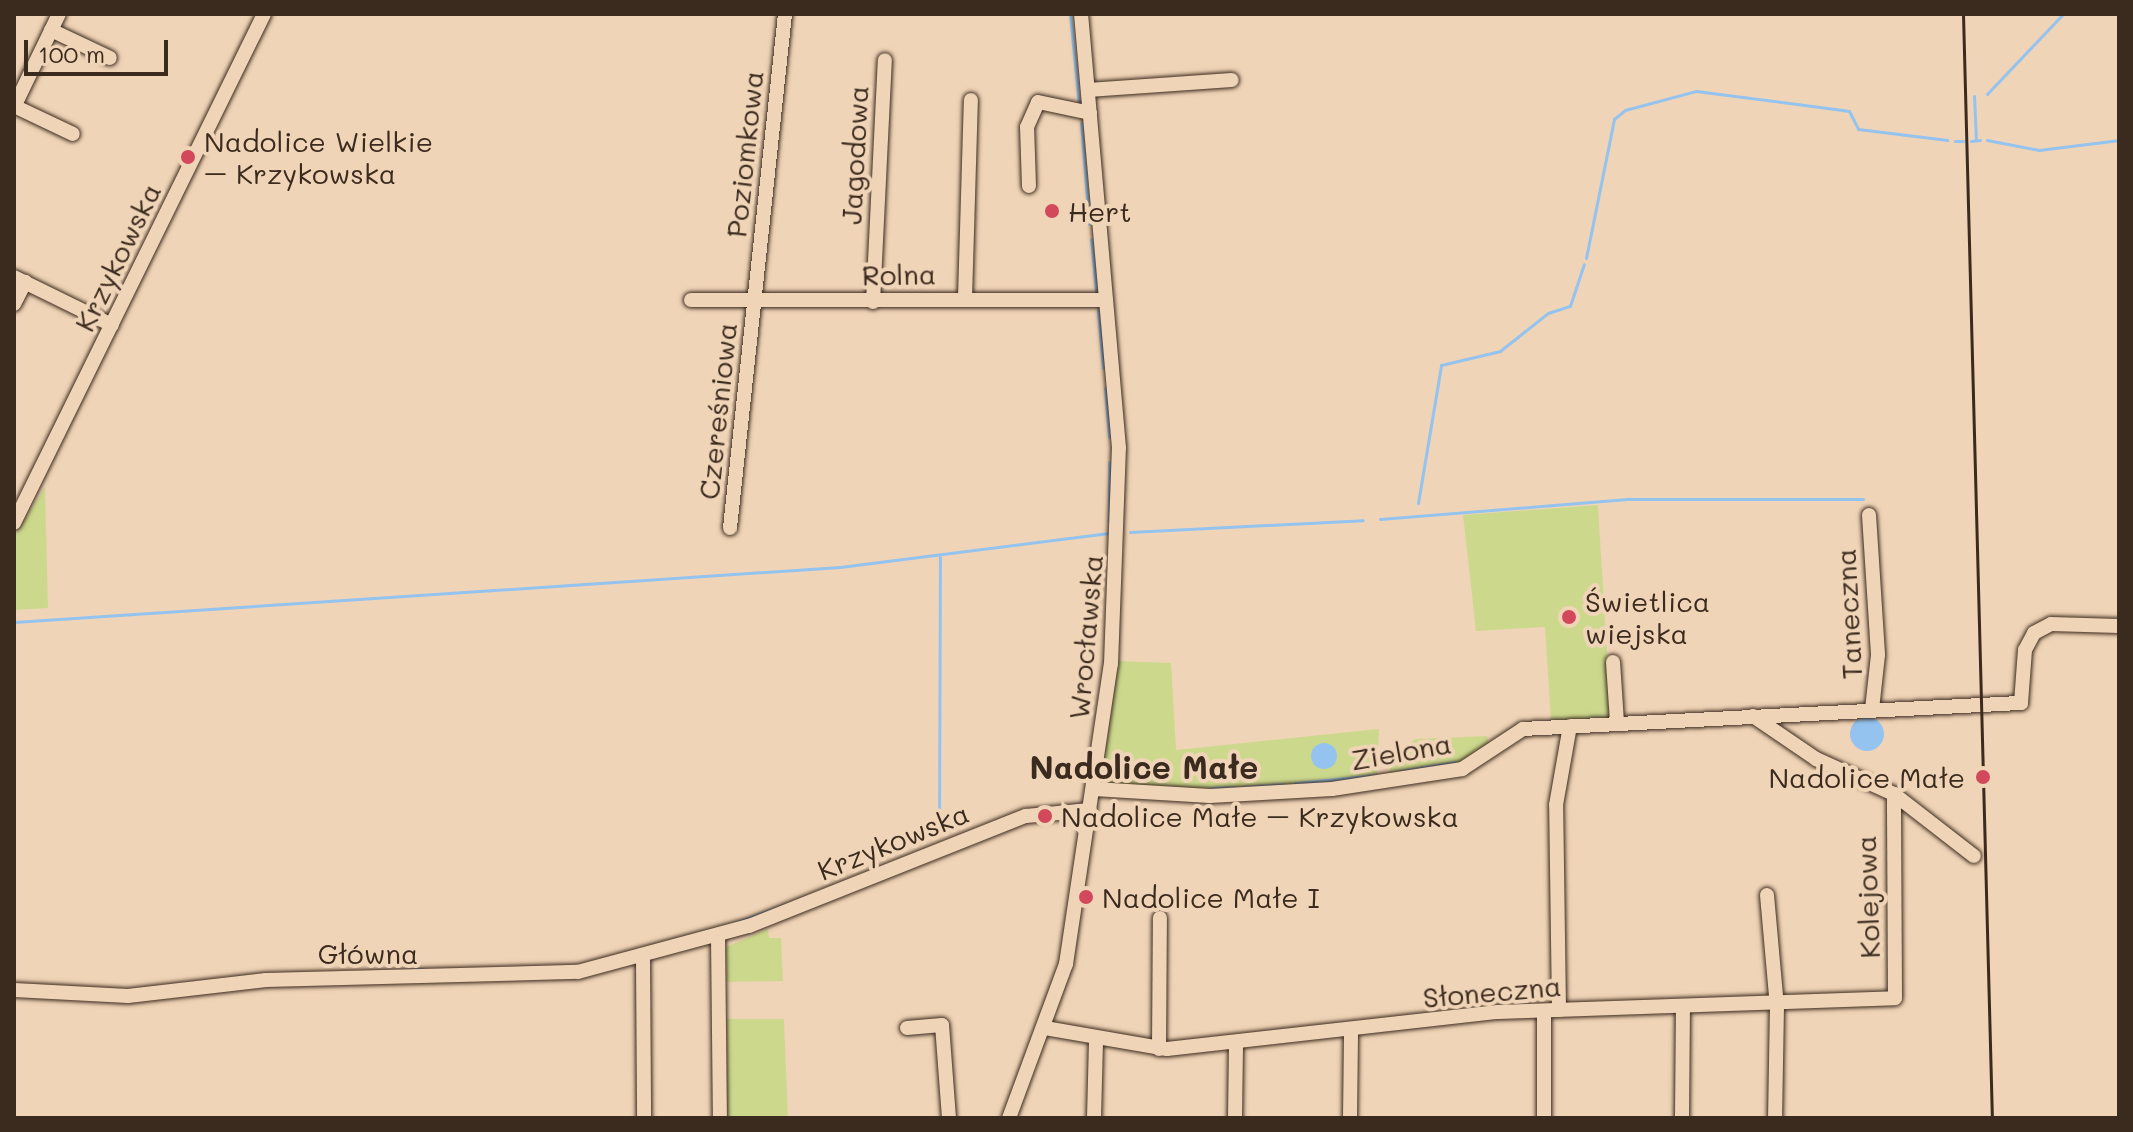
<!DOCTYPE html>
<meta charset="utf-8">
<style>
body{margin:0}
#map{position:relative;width:2133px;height:1132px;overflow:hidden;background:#f0d4b7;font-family:Mali,sans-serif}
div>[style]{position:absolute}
.green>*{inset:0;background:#ccd98d}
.water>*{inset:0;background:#93c3ee}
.round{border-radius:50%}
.stream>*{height:3px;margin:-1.5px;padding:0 1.5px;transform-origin:1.5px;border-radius:1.5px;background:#93c3ee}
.roads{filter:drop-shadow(0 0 2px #3b2a1e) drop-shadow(0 0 2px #3b2a1e)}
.minor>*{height:14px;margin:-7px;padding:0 7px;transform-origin:7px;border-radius:7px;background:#f0d4b7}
.rail>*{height:3px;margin:-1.5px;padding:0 1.5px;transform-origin:1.5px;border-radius:1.5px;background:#3b2a1e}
.dots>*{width:22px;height:22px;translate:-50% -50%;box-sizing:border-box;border:4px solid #f0d4b7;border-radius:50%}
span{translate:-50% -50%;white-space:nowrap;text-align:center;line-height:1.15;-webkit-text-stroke:8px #f0d4b7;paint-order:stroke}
.poi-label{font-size:28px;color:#3b2a1e}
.left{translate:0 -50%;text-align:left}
.right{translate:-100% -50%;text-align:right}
.street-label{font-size:28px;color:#3b2a1e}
.quarter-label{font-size:32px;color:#3b2a1e;font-weight:700}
.frame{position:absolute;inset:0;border:16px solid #3b2a1e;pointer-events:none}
.scale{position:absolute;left:24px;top:40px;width:144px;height:36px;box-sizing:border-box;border:4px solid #3b2a1e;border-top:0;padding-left:10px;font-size:24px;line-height:28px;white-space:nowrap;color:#3b2a1e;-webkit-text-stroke:6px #f0d4b7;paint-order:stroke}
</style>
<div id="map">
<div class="green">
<div style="clip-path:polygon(45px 487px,48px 608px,14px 610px,14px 537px)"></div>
<div style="clip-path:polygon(1598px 505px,1611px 719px,1551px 721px,1545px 627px,1476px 631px,1463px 515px)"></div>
<div style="clip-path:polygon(1118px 661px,1171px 663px,1176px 750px,1379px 729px,1377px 774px,1287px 788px,1115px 788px,1101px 779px)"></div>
<div style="clip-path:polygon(1487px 736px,1489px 745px,1468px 762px,1389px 775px,1392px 757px,1415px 739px)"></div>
<div style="clip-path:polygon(768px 929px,769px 938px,781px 938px,783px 981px,727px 982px,726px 947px)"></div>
<div style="clip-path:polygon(727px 1019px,784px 1019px,788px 1118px,727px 1118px)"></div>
</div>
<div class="water">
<div class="round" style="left:1850px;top:717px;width:34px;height:34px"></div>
<div class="round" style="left:1311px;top:743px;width:26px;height:26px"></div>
</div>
<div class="stream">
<div style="left:1070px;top:14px;width:92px;rotate:84.4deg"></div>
<div style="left:1987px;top:94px;width:110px;rotate:-46.5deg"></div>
<div style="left:1974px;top:96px;width:44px;rotate:87.4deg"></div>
<div style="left:1081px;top:123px;width:101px;rotate:85.5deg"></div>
<div style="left:1987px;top:140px;width:53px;rotate:10.9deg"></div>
<div style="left:2039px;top:150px;width:81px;rotate:-7.1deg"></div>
<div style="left:1955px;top:141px;width:8px"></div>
<div style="left:1971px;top:141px;width:9px;rotate:-6deg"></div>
<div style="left:1091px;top:239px;width:52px;rotate:84.5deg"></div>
<div style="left:1586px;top:258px;width:142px;rotate:-78.6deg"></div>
<div style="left:1614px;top:119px;width:14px;rotate:-39deg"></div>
<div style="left:1625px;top:110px;width:73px;rotate:-15deg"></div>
<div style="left:1696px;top:91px;width:140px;rotate:7.4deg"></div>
<div style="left:1835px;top:109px;width:14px;rotate:8deg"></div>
<div style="left:1849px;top:111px;width:20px;rotate:63deg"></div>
<div style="left:1858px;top:129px;width:90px;rotate:7deg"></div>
<div style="left:1098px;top:311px;width:57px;rotate:85deg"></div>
<div style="left:1105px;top:388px;width:49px;rotate:85.3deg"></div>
<div style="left:1418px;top:503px;width:140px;rotate:-80.5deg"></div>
<div style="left:1441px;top:365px;width:61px;rotate:-13.3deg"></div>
<div style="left:1500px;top:351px;width:61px;rotate:-38.4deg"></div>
<div style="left:1548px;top:313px;width:23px;rotate:-18deg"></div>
<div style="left:1570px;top:306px;width:44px;rotate:-71.6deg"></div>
<div style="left:1380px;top:519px;width:251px;rotate:-4.6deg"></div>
<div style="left:1630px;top:499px;width:233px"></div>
<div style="left:1109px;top:521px;width:59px;rotate:-90deg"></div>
<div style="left:1130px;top:532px;width:233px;rotate:-2.9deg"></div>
<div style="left:14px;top:622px;width:828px;rotate:-3.81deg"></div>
<div style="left:840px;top:567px;width:271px;rotate:-7.2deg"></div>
<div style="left:1400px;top:771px;width:56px;rotate:-9.3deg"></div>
<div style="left:1295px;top:783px;width:82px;rotate:-5.6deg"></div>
<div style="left:1243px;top:787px;width:41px;rotate:-4.2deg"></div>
<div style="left:1213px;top:788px;width:21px;rotate:-3deg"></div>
<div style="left:939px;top:832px;width:275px;rotate:-89.8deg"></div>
<div style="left:732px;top:924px;width:61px;rotate:-20.2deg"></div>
<div style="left:235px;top:977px;width:187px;rotate:-2.4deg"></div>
</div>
<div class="roads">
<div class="minor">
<div style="left:51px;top:30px;width:65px;rotate:25.4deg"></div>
<div style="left:1088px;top:90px;width:144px;rotate:-4deg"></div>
<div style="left:14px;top:106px;width:65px;rotate:25.4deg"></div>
<div style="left:14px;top:107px;width:103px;rotate:-64.2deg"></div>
<div style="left:1029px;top:186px;width:59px;rotate:-91.9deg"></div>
<div style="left:1027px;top:127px;width:27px;rotate:-66deg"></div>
<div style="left:1038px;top:102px;width:53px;rotate:11.9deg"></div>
<div style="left:14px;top:277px;width:109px;rotate:26.1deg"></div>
<div style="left:965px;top:298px;width:198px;rotate:-88.3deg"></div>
<div style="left:691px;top:300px;width:415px"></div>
<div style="left:873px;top:302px;width:242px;rotate:-87.2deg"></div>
<div style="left:14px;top:304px;width:25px;rotate:-63deg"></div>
<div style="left:1869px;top:515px;width:140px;rotate:86.3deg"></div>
<div style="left:1878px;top:655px;width:54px;rotate:96.3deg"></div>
<div style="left:14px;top:523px;width:567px;rotate:-63.84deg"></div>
<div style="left:730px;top:528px;width:517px;rotate:-83.89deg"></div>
<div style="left:1613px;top:662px;width:61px;rotate:86.2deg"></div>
<div style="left:1753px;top:716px;width:76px;rotate:34.3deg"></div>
<div style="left:1816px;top:759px;width:85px;rotate:24.2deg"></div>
<div style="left:1894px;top:794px;width:101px;rotate:37.8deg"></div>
<div style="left:1094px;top:789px;width:116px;rotate:3.5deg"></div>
<div style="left:1210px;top:796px;width:122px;rotate:-3.3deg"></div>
<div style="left:1332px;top:789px;width:132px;rotate:-8.7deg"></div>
<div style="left:1462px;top:769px;width:73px;rotate:-33.3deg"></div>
<div style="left:1523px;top:729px;width:499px;rotate:-3deg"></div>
<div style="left:2021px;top:703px;width:53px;rotate:-85.7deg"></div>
<div style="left:2025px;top:650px;width:19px;rotate:-62deg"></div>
<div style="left:2034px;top:633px;width:19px;rotate:-28deg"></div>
<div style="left:2051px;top:624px;width:68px;rotate:1.7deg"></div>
<div style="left:1767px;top:895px;width:111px;rotate:84.9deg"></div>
<div style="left:1777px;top:1006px;width:112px;rotate:91deg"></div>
<div style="left:718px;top:936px;width:182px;rotate:89.4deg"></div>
<div style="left:643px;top:960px;width:158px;rotate:89.6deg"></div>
<div style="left:14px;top:990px;width:114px;rotate:3deg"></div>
<div style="left:128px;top:996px;width:139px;rotate:-6.6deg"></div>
<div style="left:266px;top:980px;width:312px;rotate:-1.5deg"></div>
<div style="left:578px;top:972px;width:177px;rotate:-15.1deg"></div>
<div style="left:749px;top:926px;width:298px;rotate:-21.7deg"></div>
<div style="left:1026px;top:816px;width:64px;rotate:-5.4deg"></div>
<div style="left:1559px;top:1010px;width:205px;rotate:-90.8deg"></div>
<div style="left:1556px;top:805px;width:80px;rotate:-80deg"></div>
<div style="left:1544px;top:1011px;width:107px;rotate:90deg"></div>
<div style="left:907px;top:1028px;width:35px;rotate:-5deg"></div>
<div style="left:942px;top:1025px;width:93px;rotate:85.7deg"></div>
<div style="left:1045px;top:1028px;width:124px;rotate:9.8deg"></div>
<div style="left:1167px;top:1049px;width:333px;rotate:-6.4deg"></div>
<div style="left:1498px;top:1012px;width:397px;rotate:-2deg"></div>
<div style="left:1895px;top:998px;width:204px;rotate:-90.3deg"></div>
<div style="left:1159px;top:1049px;width:131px;rotate:-89.6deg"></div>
<div style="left:1009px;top:1118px;width:164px;rotate:-69.7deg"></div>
<div style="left:1066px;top:964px;width:303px;rotate:-81.5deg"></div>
<div style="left:1111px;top:664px;width:216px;rotate:-87.9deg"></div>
<div style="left:1119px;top:448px;width:436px;rotate:-95deg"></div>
<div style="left:1094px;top:1118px;width:76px;rotate:-88.5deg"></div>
<div style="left:1235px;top:1118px;width:72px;rotate:-89.2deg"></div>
<div style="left:1350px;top:1118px;width:84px;rotate:-89.3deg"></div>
<div style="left:1682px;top:1118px;width:111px;rotate:-89.5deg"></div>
</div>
</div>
<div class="rail">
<div style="left:1963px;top:14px;width:1104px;rotate:88.5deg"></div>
</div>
<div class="dots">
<div style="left:188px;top:157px;background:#d1495b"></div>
<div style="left:1052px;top:211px;background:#d1495b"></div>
<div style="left:1569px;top:617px;background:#d1495b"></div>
<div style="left:1983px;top:777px;background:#d1495b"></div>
<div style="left:1045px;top:816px;background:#d1495b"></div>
<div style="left:1086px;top:897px;background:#d1495b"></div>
</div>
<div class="poi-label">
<span class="left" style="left:204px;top:157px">Nadolice Wielkie<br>– Krzykowska</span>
<span class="left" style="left:1068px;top:211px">Hert</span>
<span class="left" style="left:1585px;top:617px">Świetlica<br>wiejska</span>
<span class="right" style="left:1965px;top:777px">Nadolice Małe</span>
<span class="left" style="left:1061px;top:816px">Nadolice Małe – Krzykowska</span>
<span class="left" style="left:1102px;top:897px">Nadolice Małe I</span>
</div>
<div class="street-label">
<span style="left:744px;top:154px;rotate:-84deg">Poziomkowa</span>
<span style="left:854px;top:155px;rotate:-87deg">Jagodowa</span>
<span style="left:117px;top:257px;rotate:-64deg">Krzykowska</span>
<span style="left:899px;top:274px;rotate:-1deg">Rolna</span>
<span style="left:717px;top:411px;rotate:-84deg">Czereśniowa</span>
<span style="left:1848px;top:614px;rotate:-93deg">Taneczna</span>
<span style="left:1085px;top:637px;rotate:-85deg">Wrocławska</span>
<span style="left:1401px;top:751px;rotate:-10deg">Zielona</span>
<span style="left:893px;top:841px;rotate:-22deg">Krzykowska</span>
<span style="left:1867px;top:897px;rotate:-92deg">Kolejowa</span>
<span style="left:368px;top:953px">Główna</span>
<span style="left:1492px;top:991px;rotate:-5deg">Słoneczna</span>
</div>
<div class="quarter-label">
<span style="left:1144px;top:766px">Nadolice Małe</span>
</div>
<div class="frame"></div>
<div class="scale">100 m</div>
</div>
